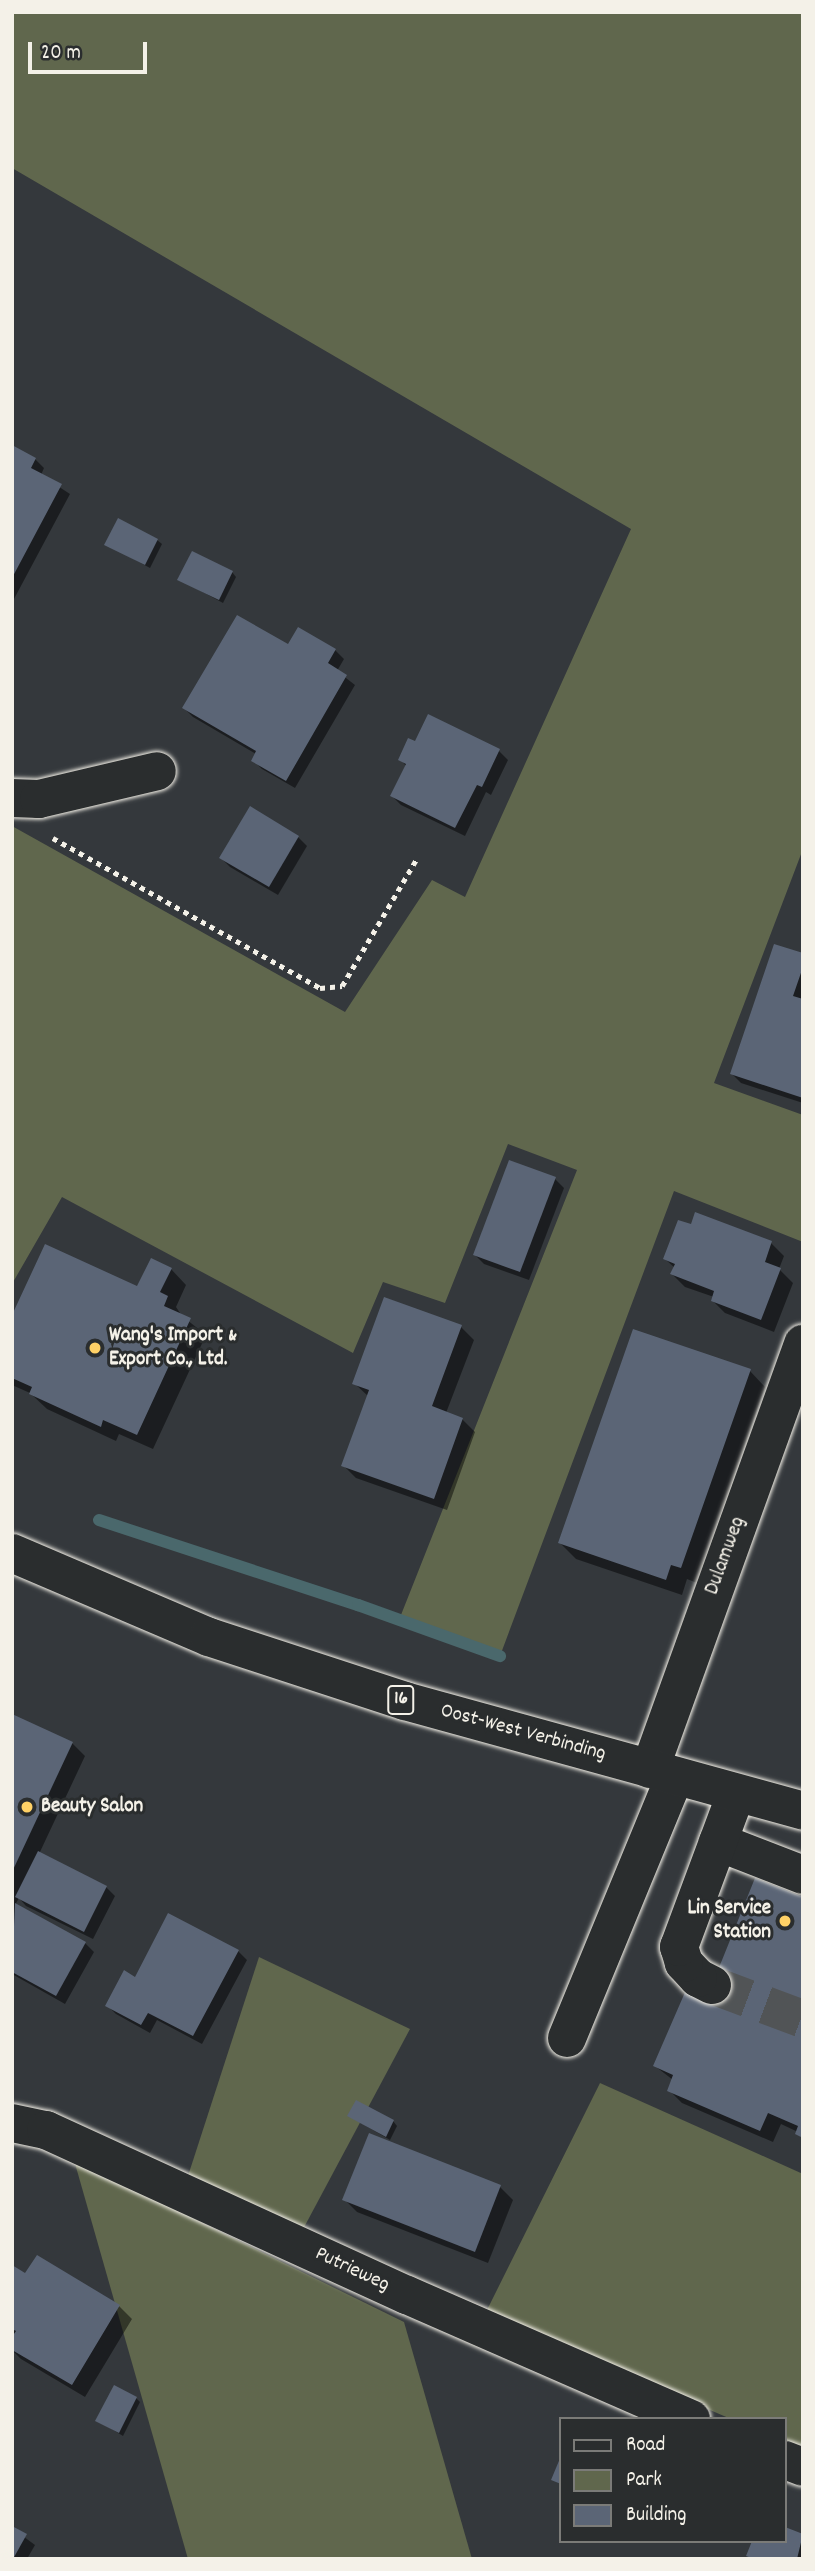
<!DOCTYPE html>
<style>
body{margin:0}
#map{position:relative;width:815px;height:2571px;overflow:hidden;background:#34383c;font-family:Dekko,sans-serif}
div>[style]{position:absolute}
.green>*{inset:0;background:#60674d}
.shadow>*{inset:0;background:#0007}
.stream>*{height:12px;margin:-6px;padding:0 6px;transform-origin:6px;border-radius:6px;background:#4a686c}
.building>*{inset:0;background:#5b6576}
.minor-tunnel>*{height:38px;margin-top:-19px;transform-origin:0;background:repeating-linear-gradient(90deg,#515456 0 38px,transparent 0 57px)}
.path>*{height:4.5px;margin-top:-2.25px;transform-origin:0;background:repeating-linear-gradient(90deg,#f4f1e8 0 5px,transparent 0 10px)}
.roads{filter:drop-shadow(0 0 2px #f4f1e8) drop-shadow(0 0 2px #f4f1e8)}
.minor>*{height:38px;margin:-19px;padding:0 19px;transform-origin:19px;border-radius:19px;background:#2a2d2e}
.major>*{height:38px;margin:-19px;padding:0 19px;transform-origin:19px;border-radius:19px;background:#2a2d2e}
.dots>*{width:19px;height:19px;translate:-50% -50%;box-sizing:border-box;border:4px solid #2a2d2e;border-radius:50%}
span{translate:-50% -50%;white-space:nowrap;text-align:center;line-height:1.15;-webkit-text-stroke:6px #2a2d2e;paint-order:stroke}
.shield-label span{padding:2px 5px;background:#2a2d2e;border:2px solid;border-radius:5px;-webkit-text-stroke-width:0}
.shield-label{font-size:19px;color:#f4f1e8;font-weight:700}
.poi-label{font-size:21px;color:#f4f1e8;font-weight:700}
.left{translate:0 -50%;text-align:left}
.right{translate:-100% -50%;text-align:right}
.street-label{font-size:21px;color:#f4f1e8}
.frame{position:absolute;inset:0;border:14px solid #f4f1e8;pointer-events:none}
.legend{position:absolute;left:559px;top:2417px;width:228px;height:126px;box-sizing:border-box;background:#2a2d2e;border:2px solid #7b7b78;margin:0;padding:9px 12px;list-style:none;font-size:21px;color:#f4f1e8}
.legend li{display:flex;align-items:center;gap:14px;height:35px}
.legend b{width:35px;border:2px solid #7b7b78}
.scale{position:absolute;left:28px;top:42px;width:119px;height:32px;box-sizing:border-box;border:4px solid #f4f1e8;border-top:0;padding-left:9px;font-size:21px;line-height:24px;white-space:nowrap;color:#f4f1e8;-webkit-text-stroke:5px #2a2d2e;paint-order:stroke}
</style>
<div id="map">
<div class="green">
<div style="clip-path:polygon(12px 12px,803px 12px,803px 849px,714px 1083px,803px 1115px,803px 1242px,674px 1191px,500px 1656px,399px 1620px,577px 1170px,508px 1144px,445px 1303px,383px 1282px,353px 1353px,62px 1197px,12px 1284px,12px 826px,345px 1012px,432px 880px,465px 897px,631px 529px,12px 168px)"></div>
<div style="clip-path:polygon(259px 1957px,410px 2029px,301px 2233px,187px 2179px)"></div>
<div style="clip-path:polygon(600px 2083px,803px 2174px,803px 2449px,785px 2442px,785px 2419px,731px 2419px,485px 2314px)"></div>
<div style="clip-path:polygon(74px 2160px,404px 2322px,472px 2559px,188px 2559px)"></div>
</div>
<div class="shadow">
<div style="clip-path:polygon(12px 447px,35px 459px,44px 468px,41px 475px,70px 494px,14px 599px)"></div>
<div style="clip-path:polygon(157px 540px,162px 544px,150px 568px,106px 544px)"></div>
<div style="clip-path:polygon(232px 572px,236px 577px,223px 603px,179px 579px)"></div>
<div style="clip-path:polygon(289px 647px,335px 650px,344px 659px,337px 671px,355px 685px,295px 788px,262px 769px,253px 760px,256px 754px,193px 717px,184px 708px)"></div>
<div style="clip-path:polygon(429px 717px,499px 751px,508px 760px,491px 795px,486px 792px,465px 836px,401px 805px,392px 796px,407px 767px,400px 759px,416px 744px)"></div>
<div style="clip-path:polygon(298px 837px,307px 846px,278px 895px,230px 867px,221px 858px)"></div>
<div style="clip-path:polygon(803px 955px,803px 1103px,741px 1083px,732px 1074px)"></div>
<div style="clip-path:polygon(555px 1179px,564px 1188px,529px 1280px,484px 1264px,475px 1255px)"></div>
<div style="clip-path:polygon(696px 1215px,771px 1243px,784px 1256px,779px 1269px,793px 1283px,774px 1332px,725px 1313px,713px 1301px,714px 1297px,685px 1287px,672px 1274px,675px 1268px,665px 1259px,692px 1227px)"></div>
<div style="clip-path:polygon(171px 1269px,186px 1285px,176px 1307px,182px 1316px,206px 1335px,153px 1449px,119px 1434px,116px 1441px,47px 1409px,30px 1393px,12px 1385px,12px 1319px,138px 1288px)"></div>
<div style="clip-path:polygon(461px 1327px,474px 1340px,446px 1413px,462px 1419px,475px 1432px,447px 1510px,356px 1478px,343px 1465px,369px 1397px,354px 1383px)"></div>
<div style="clip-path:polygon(750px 1371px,765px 1387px,697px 1583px,687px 1579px,682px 1595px,576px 1559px,560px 1543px)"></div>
<div style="clip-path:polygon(12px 1716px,72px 1743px,85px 1756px,39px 1854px,106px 1887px,115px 1896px,93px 1939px,26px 1906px,19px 1898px,15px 1905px,85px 1943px,94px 1952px,65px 2004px,12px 1974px)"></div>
<div style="clip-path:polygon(803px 1899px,803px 2140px,798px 2132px,781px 2124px,773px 2142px,682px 2103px,669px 2090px,673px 2080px,655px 2066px,714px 2004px)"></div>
<div style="clip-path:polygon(238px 1951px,247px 1960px,202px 2044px,157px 2020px,150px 2033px,116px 2014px,107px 2005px,135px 1979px)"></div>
<div style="clip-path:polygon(349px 2116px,393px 2121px,397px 2126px,390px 2140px)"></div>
<div style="clip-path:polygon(370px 2135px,500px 2187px,513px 2200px,488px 2263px,357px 2212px,344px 2199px)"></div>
<div style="clip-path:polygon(12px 2267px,26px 2276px,119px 2306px,132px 2319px,85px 2397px,21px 2359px,12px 2350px,16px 2334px,12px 2332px)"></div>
<div style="clip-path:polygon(136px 2398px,140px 2402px,123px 2436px,97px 2420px)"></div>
<div style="clip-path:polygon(12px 2528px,35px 2545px,27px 2559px,12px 2559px)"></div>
<div style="clip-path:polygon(785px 2529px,803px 2536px,803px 2559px,751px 2559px,748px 2555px,785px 2541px)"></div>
</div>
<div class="stream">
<div style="left:99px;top:1520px;width:273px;rotate:18.2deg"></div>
<div style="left:358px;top:1605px;width:151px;rotate:19.8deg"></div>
</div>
<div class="building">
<div style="clip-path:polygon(12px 445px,36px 458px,31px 468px,62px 484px,12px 578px)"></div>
<div style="clip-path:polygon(118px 518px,158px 539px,145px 565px,104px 545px)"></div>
<div style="clip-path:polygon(192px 551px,233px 571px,219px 600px,177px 580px)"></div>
<div style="clip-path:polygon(237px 615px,288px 644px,298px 627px,336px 649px,328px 663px,347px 675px,286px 781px,251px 761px,256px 751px,182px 708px)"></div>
<div style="clip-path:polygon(428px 714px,500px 749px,482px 787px,477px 785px,455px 828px,390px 796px,406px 764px,398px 760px,408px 738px,415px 741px)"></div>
<div style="clip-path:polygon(250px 806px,299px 836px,269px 887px,219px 858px)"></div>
<div style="clip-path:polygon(774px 944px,803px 953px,803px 967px,793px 996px,803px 999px,803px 1098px,730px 1074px)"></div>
<div style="clip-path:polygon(509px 1160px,556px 1177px,520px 1272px,473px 1255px)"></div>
<div style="clip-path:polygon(695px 1212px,772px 1241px,765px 1262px,781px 1268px,761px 1320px,711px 1301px,714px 1291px,670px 1274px,675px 1264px,663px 1259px,678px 1220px,691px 1224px)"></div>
<div style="clip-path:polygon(45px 1244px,137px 1286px,151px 1258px,172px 1268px,160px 1292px,168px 1296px,164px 1306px,191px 1318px,137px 1435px,103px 1420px,101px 1427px,29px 1394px,32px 1387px,12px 1378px,12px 1315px)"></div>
<div style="clip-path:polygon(384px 1297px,462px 1325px,432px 1406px,463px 1418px,434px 1499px,341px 1466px,369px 1390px,352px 1384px)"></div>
<div style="clip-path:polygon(633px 1329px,751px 1369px,681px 1568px,671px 1565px,666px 1580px,558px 1543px)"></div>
<div style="clip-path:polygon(12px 1714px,73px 1742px,12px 1872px)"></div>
<div style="clip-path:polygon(38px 1851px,107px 1886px,84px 1932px,15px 1897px)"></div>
<div style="clip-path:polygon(755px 1878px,803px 1897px,803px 2138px,795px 2134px,798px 2126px,768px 2113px,760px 2131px,667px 2091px,673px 2075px,653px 2066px,686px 1990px,712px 1985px)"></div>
<div style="clip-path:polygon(15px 1903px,86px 1942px,56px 1996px,12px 1972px)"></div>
<div style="clip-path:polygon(168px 1913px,239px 1950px,193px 2036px,148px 2013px,141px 2025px,105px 2006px,124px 1970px,135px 1977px)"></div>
<div style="clip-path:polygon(356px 2100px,394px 2120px,386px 2137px,347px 2116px)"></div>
<div style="clip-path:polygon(369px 2133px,501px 2185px,475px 2252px,342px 2200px)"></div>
<div style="clip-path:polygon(37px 2255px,120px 2305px,72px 2385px,12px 2350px,12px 2337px,16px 2331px,12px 2329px,12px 2265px,25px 2273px)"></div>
<div style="clip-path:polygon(114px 2385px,137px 2397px,119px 2433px,95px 2421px)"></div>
<div style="clip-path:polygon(561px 2456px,561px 2484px,551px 2480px)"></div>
<div style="clip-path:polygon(12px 2526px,27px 2534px,13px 2559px,12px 2559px)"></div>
<div style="clip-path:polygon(785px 2527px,803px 2534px,797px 2559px,754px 2559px,746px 2556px,752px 2541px,785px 2541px)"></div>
</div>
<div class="minor-tunnel">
<div style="left:712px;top:1985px;width:97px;rotate:20.5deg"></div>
</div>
<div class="path">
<div style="left:53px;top:838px;width:306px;rotate:29.3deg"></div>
<div style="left:320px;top:988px;width:22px;rotate:-5deg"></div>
<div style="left:342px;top:986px;width:148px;rotate:-59.6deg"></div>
</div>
<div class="roads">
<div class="minor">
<div style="left:12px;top:798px;width:27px;rotate:2deg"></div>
<div style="left:39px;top:799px;width:121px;rotate:-13.3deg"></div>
<div style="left:650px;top:1769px;width:452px;rotate:-70.2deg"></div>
<div style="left:718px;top:1842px;width:91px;rotate:21.2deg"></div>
<div style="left:712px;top:1985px;width:16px;rotate:-153deg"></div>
<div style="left:698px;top:1978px;width:21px;rotate:-133deg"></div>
<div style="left:684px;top:1963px;width:17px;rotate:-107deg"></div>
<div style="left:679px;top:1947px;width:163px;rotate:-69.6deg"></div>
<div style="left:567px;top:2038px;width:283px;rotate:-67.6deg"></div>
<div style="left:12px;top:2123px;width:35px;rotate:12deg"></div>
<div style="left:46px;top:2130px;width:397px;rotate:24.6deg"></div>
<div style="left:407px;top:2295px;width:310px;rotate:23.6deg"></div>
<div style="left:785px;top:2460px;width:19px;rotate:21deg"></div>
</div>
<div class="major">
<div style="left:12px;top:1553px;width:214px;rotate:23.1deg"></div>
<div style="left:209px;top:1637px;width:206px;rotate:18.1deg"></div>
<div style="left:405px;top:1701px;width:413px;rotate:15.4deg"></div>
</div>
</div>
<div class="dots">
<div style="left:95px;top:1348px;background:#ffd166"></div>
<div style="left:27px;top:1807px;background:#ffd166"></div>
<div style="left:785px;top:1921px;background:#ffd166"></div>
</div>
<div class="shield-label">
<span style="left:401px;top:1700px">16</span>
</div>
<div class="poi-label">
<span class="left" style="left:109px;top:1348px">Wang's Import &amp;<br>Export Co., Ltd.</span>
<span class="left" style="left:41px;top:1807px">Beauty Salon</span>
<span class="right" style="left:771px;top:1921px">Lin Service<br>Station</span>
</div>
<div class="street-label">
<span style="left:726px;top:1556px;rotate:-70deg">Dulamweg</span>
<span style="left:523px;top:1733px;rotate:15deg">Oost-West Verbinding</span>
<span style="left:352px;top:2270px;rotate:25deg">Putrieweg</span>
</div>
<div class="frame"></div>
<ul class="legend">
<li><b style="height:9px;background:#2a2d2e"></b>Road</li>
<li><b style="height:19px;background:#60674d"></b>Park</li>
<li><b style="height:19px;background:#5b6576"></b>Building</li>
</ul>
<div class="scale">20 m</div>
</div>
